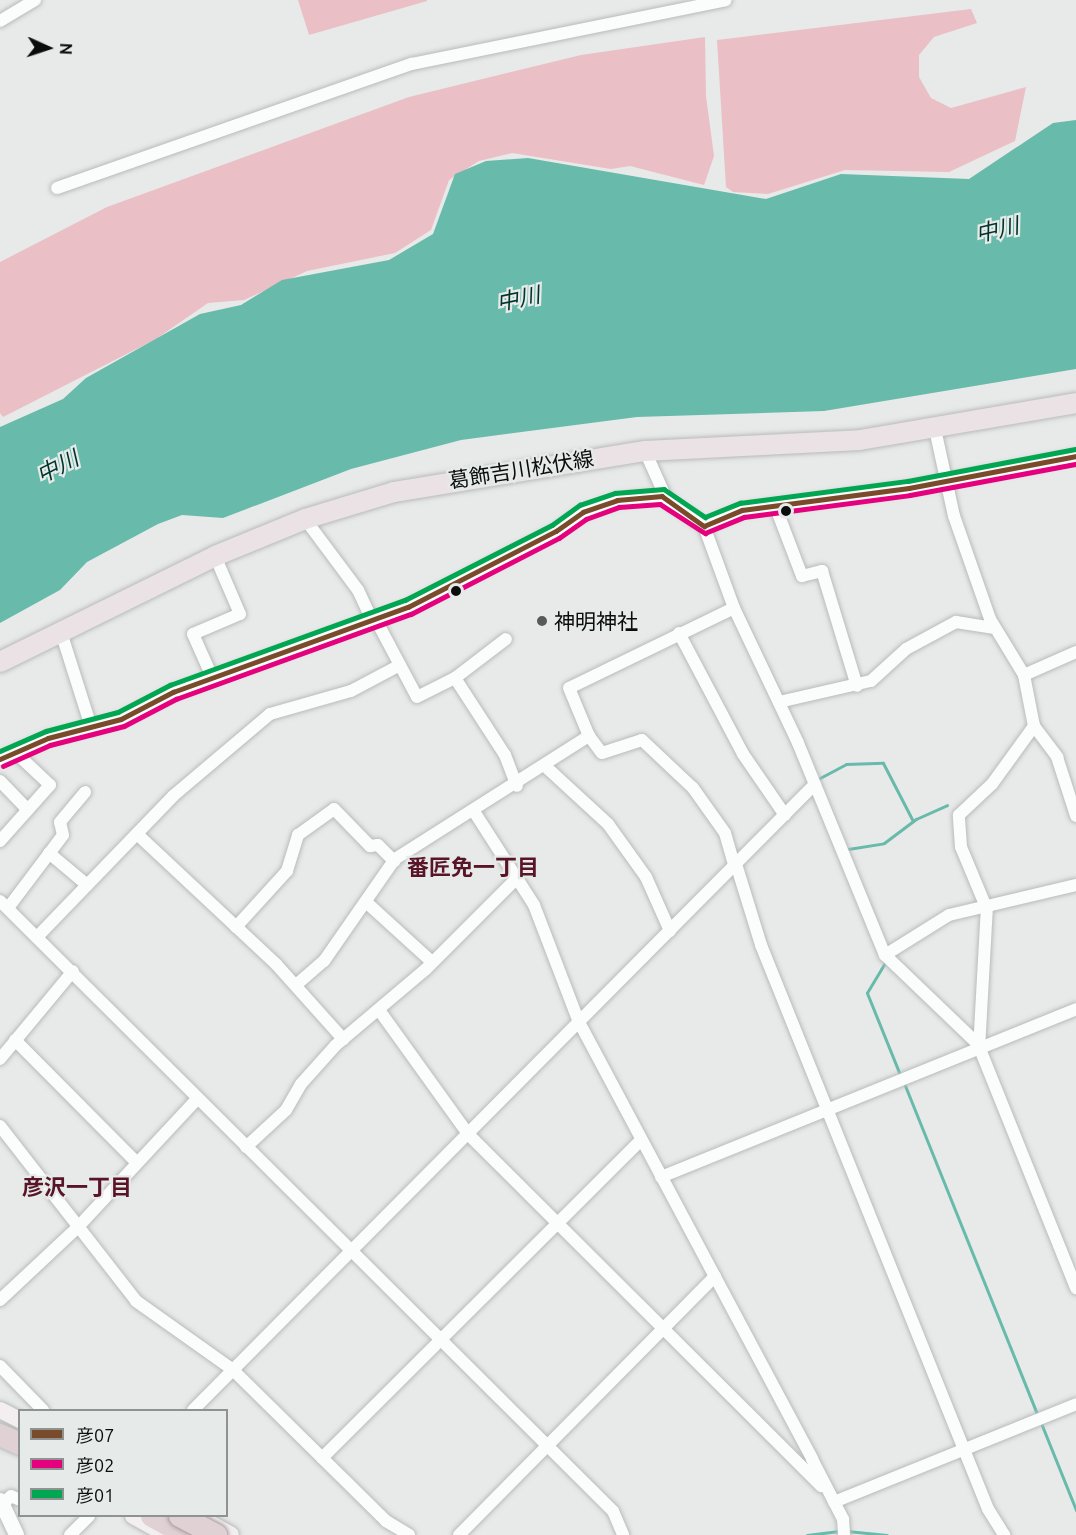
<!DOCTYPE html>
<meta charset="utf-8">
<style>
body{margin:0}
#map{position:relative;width:1076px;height:1535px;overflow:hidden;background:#e7eae9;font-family:Ubuntu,"Noto Sans JP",sans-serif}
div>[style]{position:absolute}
.green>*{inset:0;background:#ebbfc6}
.water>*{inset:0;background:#68baab}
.stream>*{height:3px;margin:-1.5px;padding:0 1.5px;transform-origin:1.5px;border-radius:1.5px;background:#68baab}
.roads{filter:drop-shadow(0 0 2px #b9bbbb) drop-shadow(0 0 2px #b9bbbb)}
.minor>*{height:12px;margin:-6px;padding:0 6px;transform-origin:6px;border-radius:6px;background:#fbfcfc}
.tertiary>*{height:15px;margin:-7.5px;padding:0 7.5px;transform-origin:7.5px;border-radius:7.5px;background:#fbfcfc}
.secondary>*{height:16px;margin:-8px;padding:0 8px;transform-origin:8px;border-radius:8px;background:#f3eff0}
.primary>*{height:20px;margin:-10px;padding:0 10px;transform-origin:10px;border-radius:10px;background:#ebe2e5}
.motorway>*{height:22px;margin:-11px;padding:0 11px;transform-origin:11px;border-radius:11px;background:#e0d1d5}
.bridges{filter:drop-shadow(0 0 2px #a89a9e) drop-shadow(0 0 2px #a89a9e)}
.motorway-bridge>*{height:22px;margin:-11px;padding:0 11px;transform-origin:11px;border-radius:11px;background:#e0d1d5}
.bus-1>*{height:4.5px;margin:-2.25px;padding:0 2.25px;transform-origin:2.25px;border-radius:2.25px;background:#7a4b2a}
.bus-2>*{height:4.5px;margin:-2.25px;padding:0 2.25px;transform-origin:2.25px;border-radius:2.25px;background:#e5007d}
.bus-3>*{height:4.5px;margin:-2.25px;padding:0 2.25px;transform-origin:2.25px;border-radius:2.25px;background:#00a651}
.dots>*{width:16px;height:16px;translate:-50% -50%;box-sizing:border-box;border:3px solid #e6ebea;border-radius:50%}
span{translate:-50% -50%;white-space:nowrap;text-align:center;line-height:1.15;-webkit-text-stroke:4.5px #e6ebea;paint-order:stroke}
.street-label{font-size:21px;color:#0b0c0c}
.poi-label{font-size:21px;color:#0b0c0c}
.left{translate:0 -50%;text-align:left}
.water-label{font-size:22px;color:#00332a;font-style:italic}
.neighbourhood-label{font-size:22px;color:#591428;font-weight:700}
.legend{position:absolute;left:18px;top:1409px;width:210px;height:108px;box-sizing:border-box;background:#e6ebea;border:2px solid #8e9291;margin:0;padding:8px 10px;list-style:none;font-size:18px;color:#0b0c0c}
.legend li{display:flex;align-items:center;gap:12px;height:30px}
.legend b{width:30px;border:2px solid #8e9291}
.north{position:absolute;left:18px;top:18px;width:60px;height:60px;-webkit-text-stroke:4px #e6ebea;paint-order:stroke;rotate:93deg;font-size:16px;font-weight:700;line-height:24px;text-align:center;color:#0b0c0c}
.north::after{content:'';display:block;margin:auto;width:21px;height:27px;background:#0b0c0c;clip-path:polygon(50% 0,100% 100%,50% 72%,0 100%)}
</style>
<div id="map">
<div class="green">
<div style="clip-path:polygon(298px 0,427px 0,427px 1px,309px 35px)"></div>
<div style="clip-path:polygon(971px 9px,977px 23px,934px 37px,919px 55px,919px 77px,931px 98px,951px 108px,1026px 87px,1015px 141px,949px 172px,845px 170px,768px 194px,733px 192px,726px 187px,717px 40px)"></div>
<div style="clip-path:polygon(705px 37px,706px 96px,714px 156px,704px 185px,630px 166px,611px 169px,512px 153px,479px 161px,449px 180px,431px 230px,395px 253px,307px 271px,244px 300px,208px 303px,156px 339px,3px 417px,0 413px,0 262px,107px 207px,409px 97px,581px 55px)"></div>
</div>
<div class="water">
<div style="clip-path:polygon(1076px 120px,1076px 369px,824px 411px,637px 417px,461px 440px,351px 469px,223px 518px,182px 515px,158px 524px,87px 562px,60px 590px,0 623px,0 427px,63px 399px,86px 378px,200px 314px,241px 305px,282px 280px,389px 260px,433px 234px,455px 174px,486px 161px,528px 158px,766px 199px,841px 174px,969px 179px,1053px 123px)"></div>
</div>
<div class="stream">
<div style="left:818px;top:779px;width:32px;rotate:-28deg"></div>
<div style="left:846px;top:764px;width:37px;rotate:-2deg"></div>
<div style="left:883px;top:763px;width:65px;rotate:62.7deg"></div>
<div style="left:848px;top:849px;width:36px;rotate:-9deg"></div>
<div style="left:884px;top:843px;width:40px;rotate:-37deg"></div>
<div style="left:916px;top:819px;width:34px;rotate:-24deg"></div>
<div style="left:886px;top:961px;width:37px;rotate:121deg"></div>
<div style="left:867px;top:993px;width:91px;rotate:68deg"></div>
<div style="left:904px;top:1083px;width:359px;rotate:68.1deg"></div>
<div style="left:1041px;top:1423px;width:94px;rotate:68.1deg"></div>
<div style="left:847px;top:1531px;width:40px;rotate:5.7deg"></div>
<div style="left:807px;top:1535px;width:34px;rotate:-7deg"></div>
</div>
<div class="roads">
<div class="minor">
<div style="left:0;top:21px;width:41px;rotate:-31deg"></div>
<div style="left:57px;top:188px;width:376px;rotate:-19.3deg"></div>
<div style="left:412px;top:64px;width:320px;rotate:-11.5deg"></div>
<div style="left:935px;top:429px;width:89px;rotate:77.7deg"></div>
<div style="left:954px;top:516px;width:109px;rotate:70.7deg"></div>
<div style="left:990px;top:619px;width:66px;rotate:58.7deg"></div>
<div style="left:1024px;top:675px;width:52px;rotate:78.9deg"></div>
<div style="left:1034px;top:726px;width:39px;rotate:53deg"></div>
<div style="left:1057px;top:757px;width:62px;rotate:72.1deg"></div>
<div style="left:645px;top:451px;width:51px;rotate:65.9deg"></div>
<div style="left:776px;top:508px;width:73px;rotate:69.1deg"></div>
<div style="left:802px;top:576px;width:21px;rotate:-14deg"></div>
<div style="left:822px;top:571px;width:120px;rotate:73.1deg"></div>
<div style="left:305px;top:519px;width:89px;rotate:53.3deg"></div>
<div style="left:358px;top:590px;width:31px;rotate:65deg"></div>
<div style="left:704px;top:526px;width:87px;rotate:69.9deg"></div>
<div style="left:734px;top:608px;width:149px;rotate:64.6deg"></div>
<div style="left:798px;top:743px;width:229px;rotate:67.7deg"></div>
<div style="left:885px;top:955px;width:130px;rotate:43.8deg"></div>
<div style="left:734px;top:608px;width:183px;rotate:154.1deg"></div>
<div style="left:569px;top:688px;width:52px;rotate:67.4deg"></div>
<div style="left:589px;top:736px;width:21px;rotate:53deg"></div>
<div style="left:602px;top:753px;width:42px;rotate:-18deg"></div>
<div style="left:642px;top:740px;width:70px;rotate:43.3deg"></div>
<div style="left:693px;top:788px;width:55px;rotate:54.6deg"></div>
<div style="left:725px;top:833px;width:33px;rotate:74deg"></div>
<div style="left:375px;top:618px;width:89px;rotate:62deg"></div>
<div style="left:417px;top:697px;width:42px;rotate:-26.6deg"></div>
<div style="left:455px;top:678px;width:92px;rotate:57deg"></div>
<div style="left:505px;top:755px;width:33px;rotate:69deg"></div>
<div style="left:60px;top:629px;width:103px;rotate:72.4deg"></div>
<div style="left:679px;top:633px;width:137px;rotate:62.1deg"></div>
<div style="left:743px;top:754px;width:74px;rotate:55.5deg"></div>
<div style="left:1024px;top:675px;width:57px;rotate:-23.9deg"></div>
<div style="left:455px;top:678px;width:64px;rotate:-37.4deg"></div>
<div style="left:213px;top:679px;width:49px;rotate:-114deg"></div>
<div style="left:193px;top:634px;width:51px;rotate:-23.1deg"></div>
<div style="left:240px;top:614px;width:63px;rotate:-113.3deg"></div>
<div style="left:779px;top:702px;width:94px;rotate:-12.9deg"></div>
<div style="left:871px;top:681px;width:47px;rotate:-42.4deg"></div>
<div style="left:906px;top:649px;width:57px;rotate:-28.4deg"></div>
<div style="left:956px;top:622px;width:39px;rotate:9deg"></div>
<div style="left:0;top:759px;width:52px;rotate:-23.6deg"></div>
<div style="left:48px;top:738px;width:75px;rotate:-14.6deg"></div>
<div style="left:121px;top:719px;width:59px;rotate:-27.4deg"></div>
<div style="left:173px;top:692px;width:250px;rotate:-19.9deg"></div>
<div style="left:408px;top:607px;width:166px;rotate:-27.2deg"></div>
<div style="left:556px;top:531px;width:33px;rotate:-35deg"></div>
<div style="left:583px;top:512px;width:36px;rotate:-19deg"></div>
<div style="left:617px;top:500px;width:45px;rotate:-5.1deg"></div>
<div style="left:662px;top:496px;width:52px;rotate:35.5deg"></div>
<div style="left:704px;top:526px;width:41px;rotate:-22.8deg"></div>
<div style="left:742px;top:510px;width:168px;rotate:-7.5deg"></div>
<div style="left:909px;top:488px;width:170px;rotate:-10.8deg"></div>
<div style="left:545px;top:766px;width:86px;rotate:42.6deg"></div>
<div style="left:608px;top:824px;width:65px;rotate:54.4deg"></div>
<div style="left:646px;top:877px;width:59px;rotate:66deg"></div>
<div style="left:0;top:781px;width:40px;rotate:46deg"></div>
<div style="left:475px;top:813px;width:109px;rotate:57.3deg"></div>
<div style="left:534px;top:905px;width:125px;rotate:69deg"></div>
<div style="left:579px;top:1022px;width:495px;rotate:61.9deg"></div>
<div style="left:812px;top:1459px;width:68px;rotate:62.7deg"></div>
<div style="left:843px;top:1519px;width:16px;rotate:86deg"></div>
<div style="left:137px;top:834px;width:190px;rotate:43.1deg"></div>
<div style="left:276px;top:964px;width:101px;rotate:48.2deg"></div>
<div style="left:0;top:841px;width:75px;rotate:-48.2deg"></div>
<div style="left:50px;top:785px;width:48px;rotate:-136.7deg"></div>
<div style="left:49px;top:853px;width:50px;rotate:40.1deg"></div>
<div style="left:736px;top:864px;width:85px;rotate:72.8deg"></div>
<div style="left:761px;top:945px;width:608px;rotate:68.08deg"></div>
<div style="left:988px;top:1509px;width:31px;rotate:58deg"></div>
<div style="left:0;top:901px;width:865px;rotate:44.86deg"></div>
<div style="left:613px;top:1511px;width:26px;rotate:67deg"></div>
<div style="left:366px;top:902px;width:89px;rotate:42.3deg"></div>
<div style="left:986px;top:907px;width:65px;rotate:-112.6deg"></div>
<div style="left:961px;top:847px;width:32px;rotate:-94deg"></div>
<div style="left:959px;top:815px;width:45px;rotate:-43.2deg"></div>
<div style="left:992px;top:784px;width:72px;rotate:-54.1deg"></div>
<div style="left:8px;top:908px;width:91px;rotate:-53deg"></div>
<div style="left:63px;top:835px;width:13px;rotate:-103deg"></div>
<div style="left:60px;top:822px;width:39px;rotate:-50deg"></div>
<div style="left:236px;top:927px;width:76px;rotate:-47.7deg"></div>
<div style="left:287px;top:871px;width:38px;rotate:-73deg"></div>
<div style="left:298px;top:835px;width:44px;rotate:-35.8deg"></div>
<div style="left:334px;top:809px;width:52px;rotate:45.8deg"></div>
<div style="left:370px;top:846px;width:8px;rotate:-7deg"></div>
<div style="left:378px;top:845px;width:23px;rotate:45deg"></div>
<div style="left:37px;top:937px;width:196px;rotate:-46deg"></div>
<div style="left:173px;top:796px;width:127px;rotate:-40.2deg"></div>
<div style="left:270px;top:714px;width:84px;rotate:-15.9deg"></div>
<div style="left:351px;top:691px;width:55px;rotate:-28deg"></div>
<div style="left:885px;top:955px;width:75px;rotate:-32deg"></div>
<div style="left:949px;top:915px;width:130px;rotate:-13.3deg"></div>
<div style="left:296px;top:985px;width:37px;rotate:-41deg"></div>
<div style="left:324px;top:961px;width:124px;rotate:-55.2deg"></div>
<div style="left:395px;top:859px;width:230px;rotate:-32.4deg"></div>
<div style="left:379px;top:1010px;width:153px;rotate:54.3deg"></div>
<div style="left:468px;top:1134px;width:499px;rotate:44.9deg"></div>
<div style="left:15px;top:1040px;width:173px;rotate:45.2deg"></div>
<div style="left:979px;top:1049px;width:143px;rotate:-86.8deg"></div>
<div style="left:980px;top:1049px;width:258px;rotate:68.1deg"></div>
<div style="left:0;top:1059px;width:114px;rotate:-50.3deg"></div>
<div style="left:0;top:1126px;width:222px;rotate:52.1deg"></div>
<div style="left:136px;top:1301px;width:119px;rotate:35.4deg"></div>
<div style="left:233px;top:1370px;width:215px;rotate:44.6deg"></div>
<div style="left:386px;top:1521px;width:27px;rotate:31deg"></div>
<div style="left:246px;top:1147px;width:54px;rotate:-42.8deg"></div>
<div style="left:286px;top:1110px;width:30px;rotate:-60deg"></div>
<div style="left:301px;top:1084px;width:52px;rotate:-48.1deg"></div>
<div style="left:336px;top:1045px;width:118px;rotate:-40.2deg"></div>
<div style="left:426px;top:969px;width:129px;rotate:-45deg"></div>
<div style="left:661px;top:1177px;width:448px;rotate:-22deg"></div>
<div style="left:0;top:1300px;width:107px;rotate:-43.1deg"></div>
<div style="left:78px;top:1227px;width:176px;rotate:-47.1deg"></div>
<div style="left:0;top:1366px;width:62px;rotate:45.7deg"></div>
<div style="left:193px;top:1410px;width:882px;rotate:-45.18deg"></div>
<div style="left:322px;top:1458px;width:450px;rotate:-44.9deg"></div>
<div style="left:834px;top:1502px;width:261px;rotate:-22deg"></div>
<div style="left:3px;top:1504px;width:11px;rotate:-45deg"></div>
<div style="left:11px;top:1496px;width:10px;rotate:24deg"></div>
<div style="left:70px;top:1535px;width:27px;rotate:-45deg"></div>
<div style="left:459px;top:1535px;width:364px;rotate:-45.3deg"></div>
</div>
<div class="tertiary">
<div style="left:0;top:1500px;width:38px;rotate:65deg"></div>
</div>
<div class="secondary">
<div style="left:0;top:1410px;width:22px;rotate:27deg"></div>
<div style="left:133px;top:1516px;width:33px;rotate:29deg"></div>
<div style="left:208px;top:1522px;width:26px;rotate:29deg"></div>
</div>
<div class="primary">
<div style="left:0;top:662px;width:240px;rotate:-26.2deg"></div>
<div style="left:215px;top:556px;width:97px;rotate:-22.3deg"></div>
<div style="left:305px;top:519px;width:93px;rotate:-16.9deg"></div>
<div style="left:394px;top:492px;width:254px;rotate:-9.3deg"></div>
<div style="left:645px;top:451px;width:215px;rotate:-2.9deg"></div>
<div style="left:860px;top:440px;width:219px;rotate:-9.7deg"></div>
</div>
<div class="motorway">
<div style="left:0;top:1435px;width:22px;rotate:24deg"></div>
<div style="left:152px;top:1516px;width:39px;rotate:29deg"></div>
</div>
</div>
<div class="bridges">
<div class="motorway-bridge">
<div style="left:180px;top:1516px;width:41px;rotate:27.8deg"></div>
</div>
</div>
<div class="bus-1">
<div style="left:0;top:759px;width:52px;rotate:-23.6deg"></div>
<div style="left:48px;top:738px;width:75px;rotate:-14.6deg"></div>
<div style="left:121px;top:719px;width:59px;rotate:-27.4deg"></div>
<div style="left:173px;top:692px;width:250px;rotate:-19.9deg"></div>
<div style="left:408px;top:607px;width:166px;rotate:-27.2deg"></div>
<div style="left:556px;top:531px;width:33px;rotate:-35deg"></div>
<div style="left:583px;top:512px;width:36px;rotate:-19deg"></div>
<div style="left:617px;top:500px;width:45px;rotate:-5.1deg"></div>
<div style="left:662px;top:496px;width:52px;rotate:35.5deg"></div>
<div style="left:704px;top:526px;width:41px;rotate:-22.8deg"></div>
<div style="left:742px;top:510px;width:168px;rotate:-7.5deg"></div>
<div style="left:909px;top:488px;width:170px;rotate:-10.8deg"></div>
</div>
<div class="bus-2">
<div style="left:3px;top:766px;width:51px;rotate:-24.1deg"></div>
<div style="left:50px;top:745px;width:76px;rotate:-14.4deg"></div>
<div style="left:124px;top:726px;width:59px;rotate:-27.4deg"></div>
<div style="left:176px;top:699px;width:250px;rotate:-19.9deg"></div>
<div style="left:411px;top:614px;width:166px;rotate:-27.2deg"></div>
<div style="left:559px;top:538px;width:33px;rotate:-35deg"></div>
<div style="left:586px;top:519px;width:35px;rotate:-20deg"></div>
<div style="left:619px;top:507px;width:41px;rotate:-4.2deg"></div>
<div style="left:660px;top:504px;width:54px;rotate:32.8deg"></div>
<div style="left:705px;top:533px;width:42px;rotate:-22.3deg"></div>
<div style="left:744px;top:517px;width:167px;rotate:-7.5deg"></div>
<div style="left:910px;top:495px;width:169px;rotate:-10.6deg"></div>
</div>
<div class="bus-3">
<div style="left:0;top:751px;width:50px;rotate:-23.5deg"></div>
<div style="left:46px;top:731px;width:74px;rotate:-14.8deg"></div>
<div style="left:118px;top:712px;width:59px;rotate:-27.4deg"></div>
<div style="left:170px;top:685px;width:250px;rotate:-19.9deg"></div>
<div style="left:405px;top:600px;width:165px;rotate:-27deg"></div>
<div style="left:552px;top:525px;width:34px;rotate:-36deg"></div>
<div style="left:580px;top:505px;width:37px;rotate:-19deg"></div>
<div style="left:615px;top:493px;width:49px;rotate:-4.7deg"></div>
<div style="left:664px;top:489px;width:50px;rotate:34.3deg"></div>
<div style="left:705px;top:517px;width:38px;rotate:-22deg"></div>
<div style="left:740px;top:503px;width:169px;rotate:-7.5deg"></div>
<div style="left:908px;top:481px;width:170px;rotate:-10.8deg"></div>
</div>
<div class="dots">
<div style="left:786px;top:511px;background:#0b0c0c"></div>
<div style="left:456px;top:591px;background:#0b0c0c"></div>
<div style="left:542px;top:621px;background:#585a59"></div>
</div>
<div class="street-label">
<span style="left:521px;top:469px;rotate:-9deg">葛飾吉川松伏線</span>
</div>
<div class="poi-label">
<span class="left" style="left:554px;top:621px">神明神社</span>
</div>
<div class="water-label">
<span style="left:997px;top:229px;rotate:-13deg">中川</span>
<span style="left:518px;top:298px;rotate:-12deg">中川</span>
<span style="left:57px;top:466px;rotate:-27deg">中川</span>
</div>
<div class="neighbourhood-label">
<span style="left:473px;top:867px">番匠免一丁目</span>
<span style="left:77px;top:1187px">彦沢一丁目</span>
</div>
<ul class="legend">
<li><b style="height:8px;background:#7a4b2a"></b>彦07</li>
<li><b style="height:8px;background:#e5007d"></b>彦02</li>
<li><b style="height:8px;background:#00a651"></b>彦01</li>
</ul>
<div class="north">N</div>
</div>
